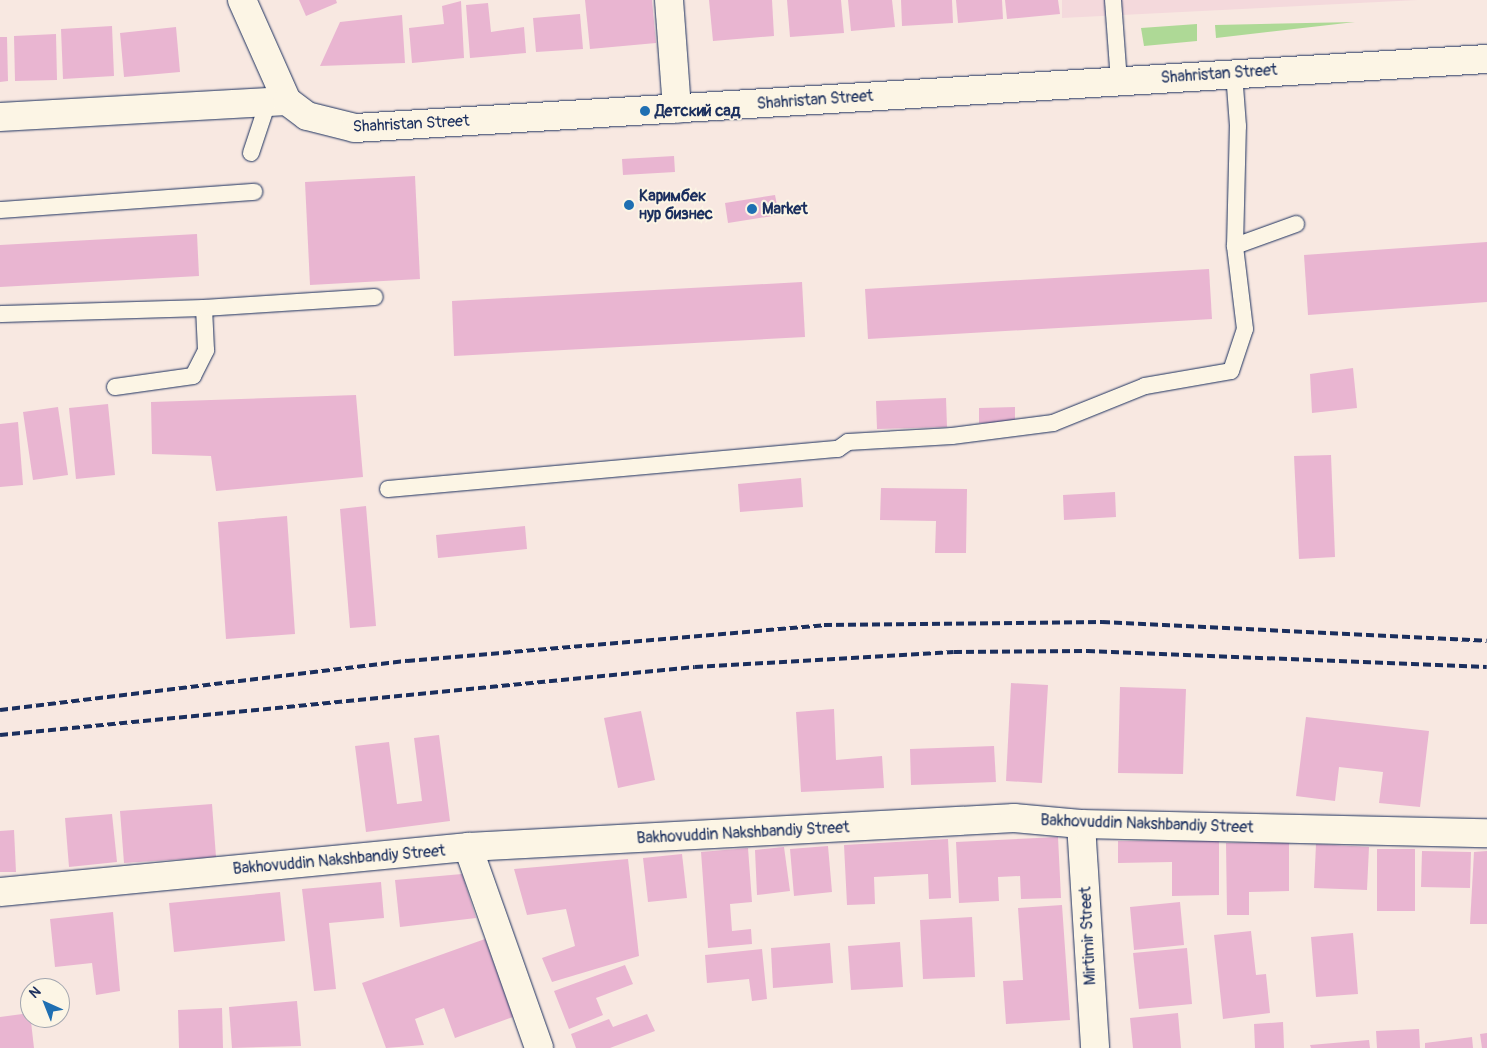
<!DOCTYPE html>
<meta charset="utf-8">
<style>
body{margin:0}
#map{position:relative;width:1487px;height:1048px;overflow:hidden;background:#f8e8e1;font-family:Pangolin,sans-serif}
div>[style]{position:absolute}
.built>*{inset:0;background:#f4d9dc}
.green>*{inset:0;background:#aed996}
.building>*{inset:0;background:#e9b5d1}
.roads{filter:drop-shadow(0 0 1px #1b2f5e) drop-shadow(0 0 1px #1b2f5e)}
.lane>*{height:16px;margin:-8px;padding:0 8px;transform-origin:8px;border-radius:8px;background:#fcf5e5}
.street>*{height:28px;margin:-14px;padding:0 14px;transform-origin:14px;border-radius:14px;background:#fcf5e5}
.secondary>*{height:28px;margin:-14px;padding:0 14px;transform-origin:14px;border-radius:14px;background:#fcf5e5}
.rail>*{height:4px;margin-top:-2px;transform-origin:0;background:repeating-linear-gradient(90deg,#1b2f5e 0 8px,transparent 0 12px)}
.dots>*{width:14px;height:14px;translate:-50% -50%;box-sizing:border-box;border:2px solid #fcf5e5;border-radius:50%}
span{translate:-50% -50%;white-space:nowrap;text-align:center;line-height:1.15;-webkit-text-stroke:4px #fcf5e5;paint-order:stroke}
.street-label{font-size:16px;color:#1b2f5e}
.poi-label{font-size:16px;color:#1b2f5e;font-weight:700}
.left{translate:0 -50%;text-align:left}
.north{position:absolute;left:20px;top:978px;width:50px;height:50px;box-sizing:border-box;background:#fcf5e5;border:1px solid #a2a6af;border-radius:50%;rotate:316deg;font-size:14px;font-weight:700;line-height:20px;text-align:center;color:#1b2f5e}
.north::after{content:'';display:block;margin:auto;width:18px;height:22px;background:#1f6fb2;clip-path:polygon(50% 0,100% 100%,50% 72%,0 100%)}
</style>
<div id="map">
<div class="built">
<div style="clip-path:polygon(1062px 0,1418px 0,1062px 18px)"></div>
</div>
<div class="green">
<div style="clip-path:polygon(1355px 22px,1216px 38px,1215px 25px)"></div>
<div style="clip-path:polygon(1197px 24px,1197px 41px,1144px 46px,1141px 28px)"></div>
</div>
<div class="building">
<div style="clip-path:polygon(299px 0,336px 0,337px 3px,306px 16px)"></div>
<div style="clip-path:polygon(585px 0,652px 0,656px 43px,590px 49px)"></div>
<div style="clip-path:polygon(709px 0,772px 0,774px 36px,713px 41px)"></div>
<div style="clip-path:polygon(787px 0,841px 0,844px 33px,790px 37px)"></div>
<div style="clip-path:polygon(848px 0,892px 0,895px 27px,851px 31px)"></div>
<div style="clip-path:polygon(901px 0,952px 0,953px 23px,902px 26px)"></div>
<div style="clip-path:polygon(956px 0,1002px 0,1003px 19px,958px 23px)"></div>
<div style="clip-path:polygon(1005px 0,1058px 0,1060px 14px,1007px 19px)"></div>
<div style="clip-path:polygon(461px 1px,464px 58px,412px 63px,409px 28px,444px 24px,442px 6px)"></div>
<div style="clip-path:polygon(488px 3px,491px 32px,524px 27px,526px 53px,470px 58px,466px 5px)"></div>
<div style="clip-path:polygon(580px 14px,583px 49px,536px 52px,533px 18px)"></div>
<div style="clip-path:polygon(402px 15px,405px 63px,320px 66px,340px 22px)"></div>
<div style="clip-path:polygon(112px 26px,114px 76px,63px 79px,61px 29px)"></div>
<div style="clip-path:polygon(176px 27px,180px 72px,124px 77px,120px 33px)"></div>
<div style="clip-path:polygon(56px 34px,57px 80px,15px 81px,14px 36px)"></div>
<div style="clip-path:polygon(0 37px,7px 37px,8px 81px,0 82px)"></div>
<div style="clip-path:polygon(674px 156px,675px 172px,623px 175px,622px 159px)"></div>
<div style="clip-path:polygon(415px 176px,420px 279px,310px 285px,305px 182px)"></div>
<div style="clip-path:polygon(775px 195px,779px 215px,728px 223px,725px 203px)"></div>
<div style="clip-path:polygon(197px 234px,199px 276px,0 287px,0 245px)"></div>
<div style="clip-path:polygon(1487px 242px,1487px 302px,1308px 315px,1304px 255px)"></div>
<div style="clip-path:polygon(1209px 269px,1212px 319px,868px 339px,865px 289px)"></div>
<div style="clip-path:polygon(802px 282px,805px 337px,454px 356px,452px 301px)"></div>
<div style="clip-path:polygon(1353px 368px,1357px 408px,1312px 413px,1310px 374px)"></div>
<div style="clip-path:polygon(356px 395px,363px 477px,216px 491px,211px 456px,152px 454px,151px 402px)"></div>
<div style="clip-path:polygon(946px 398px,947px 427px,877px 429px,876px 401px)"></div>
<div style="clip-path:polygon(108px 404px,115px 475px,76px 479px,69px 408px)"></div>
<div style="clip-path:polygon(58px 407px,68px 475px,33px 480px,23px 412px)"></div>
<div style="clip-path:polygon(1015px 407px,1015px 423px,979px 423px,979px 408px)"></div>
<div style="clip-path:polygon(18px 422px,23px 485px,0 487px,0 424px)"></div>
<div style="clip-path:polygon(1331px 455px,1335px 557px,1299px 559px,1294px 456px)"></div>
<div style="clip-path:polygon(801px 478px,803px 507px,740px 512px,738px 484px)"></div>
<div style="clip-path:polygon(881px 488px,967px 489px,966px 553px,935px 553px,936px 521px,880px 520px)"></div>
<div style="clip-path:polygon(1115px 492px,1116px 517px,1064px 520px,1063px 495px)"></div>
<div style="clip-path:polygon(366px 506px,376px 626px,350px 628px,340px 509px)"></div>
<div style="clip-path:polygon(287px 516px,295px 634px,226px 639px,218px 522px)"></div>
<div style="clip-path:polygon(525px 526px,527px 549px,438px 558px,436px 535px)"></div>
<div style="clip-path:polygon(1011px 683px,1048px 685px,1042px 783px,1006px 781px)"></div>
<div style="clip-path:polygon(1120px 687px,1186px 689px,1183px 774px,1118px 773px)"></div>
<div style="clip-path:polygon(834px 709px,836px 760px,882px 756px,884px 788px,801px 792px,796px 712px)"></div>
<div style="clip-path:polygon(641px 711px,655px 780px,618px 788px,604px 718px)"></div>
<div style="clip-path:polygon(1306px 717px,1429px 731px,1420px 807px,1379px 803px,1383px 772px,1339px 767px,1335px 801px,1296px 796px)"></div>
<div style="clip-path:polygon(439px 735px,450px 821px,366px 832px,355px 746px,389px 742px,397px 804px,422px 801px,414px 738px)"></div>
<div style="clip-path:polygon(994px 746px,996px 782px,911px 785px,910px 749px)"></div>
<div style="clip-path:polygon(212px 804px,216px 857px,124px 863px,120px 811px)"></div>
<div style="clip-path:polygon(112px 814px,117px 862px,69px 867px,65px 818px)"></div>
<div style="clip-path:polygon(14px 830px,16px 872px,0 872px,0 831px)"></div>
<div style="clip-path:polygon(1058px 837px,1061px 898px,1021px 899px,1020px 876px,998px 877px,999px 901px,959px 903px,956px 842px)"></div>
<div style="clip-path:polygon(948px 839px,951px 898px,929px 899px,928px 874px,874px 877px,875px 904px,847px 905px,844px 845px)"></div>
<div style="clip-path:polygon(1219px 840px,1219px 895px,1172px 896px,1172px 862px,1118px 863px,1118px 841px)"></div>
<div style="clip-path:polygon(1289px 842px,1289px 891px,1249px 892px,1249px 915px,1227px 915px,1226px 843px)"></div>
<div style="clip-path:polygon(1316px 844px,1369px 847px,1367px 890px,1314px 888px)"></div>
<div style="clip-path:polygon(828px 846px,832px 892px,794px 896px,790px 849px)"></div>
<div style="clip-path:polygon(784px 847px,790px 891px,757px 895px,755px 850px)"></div>
<div style="clip-path:polygon(748px 848px,752px 902px,730px 904px,732px 931px,751px 929px,752px 944px,708px 948px,701px 852px)"></div>
<div style="clip-path:polygon(1377px 849px,1415px 849px,1415px 911px,1377px 911px)"></div>
<div style="clip-path:polygon(1422px 851px,1471px 852px,1470px 888px,1421px 887px)"></div>
<div style="clip-path:polygon(1487px 851px,1487px 924px,1470px 924px,1474px 852px)"></div>
<div style="clip-path:polygon(682px 854px,687px 898px,648px 902px,643px 858px)"></div>
<div style="clip-path:polygon(628px 859px,639px 956px,552px 982px,542px 958px,575px 946px,566px 909px,527px 915px,514px 869px)"></div>
<div style="clip-path:polygon(462px 874px,476px 918px,400px 927px,395px 880px)"></div>
<div style="clip-path:polygon(381px 882px,384px 918px,329px 923px,336px 989px,314px 991px,302px 889px)"></div>
<div style="clip-path:polygon(280px 892px,285px 941px,174px 952px,169px 903px)"></div>
<div style="clip-path:polygon(1180px 902px,1184px 945px,1134px 950px,1130px 907px)"></div>
<div style="clip-path:polygon(1062px 905px,1070px 1020px,1006px 1024px,1003px 981px,1023px 980px,1018px 908px)"></div>
<div style="clip-path:polygon(113px 912px,120px 991px,96px 995px,92px 963px,55px 967px,50px 919px)"></div>
<div style="clip-path:polygon(972px 917px,975px 977px,923px 979px,920px 920px)"></div>
<div style="clip-path:polygon(1251px 931px,1256px 975px,1266px 974px,1270px 1013px,1223px 1019px,1214px 935px)"></div>
<div style="clip-path:polygon(1353px 933px,1358px 994px,1316px 997px,1311px 937px)"></div>
<div style="clip-path:polygon(485px 939px,513px 1017px,455px 1038px,444px 1008px,415px 1019px,424px 1045px,386px 1048px,362px 983px)"></div>
<div style="clip-path:polygon(900px 942px,903px 987px,851px 990px,848px 946px)"></div>
<div style="clip-path:polygon(830px 943px,833px 983px,773px 988px,771px 948px)"></div>
<div style="clip-path:polygon(1187px 948px,1192px 1004px,1139px 1009px,1133px 953px)"></div>
<div style="clip-path:polygon(762px 949px,767px 999px,752px 1001px,749px 979px,707px 983px,705px 955px)"></div>
<div style="clip-path:polygon(625px 965px,633px 984px,596px 998px,603px 1015px,569px 1029px,554px 991px)"></div>
<div style="clip-path:polygon(297px 1001px,301px 1046px,232px 1048px,229px 1007px)"></div>
<div style="clip-path:polygon(222px 1008px,223px 1048px,179px 1048px,178px 1010px)"></div>
<div style="clip-path:polygon(30px 1013px,34px 1048px,0 1048px,0 1017px)"></div>
<div style="clip-path:polygon(1178px 1013px,1181px 1048px,1133px 1048px,1130px 1018px)"></div>
<div style="clip-path:polygon(647px 1014px,655px 1031px,610px 1048px,576px 1048px,571px 1034px,609px 1019px,613px 1027px)"></div>
<div style="clip-path:polygon(1283px 1022px,1284px 1048px,1255px 1048px,1254px 1024px)"></div>
<div style="clip-path:polygon(1419px 1029px,1420px 1048px,1377px 1048px,1376px 1031px)"></div>
<div style="clip-path:polygon(1487px 1033px,1487px 1048px,1482px 1048px,1480px 1034px)"></div>
<div style="clip-path:polygon(1472px 1037px,1473px 1048px,1425px 1048px,1425px 1043px)"></div>
<div style="clip-path:polygon(1369px 1040px,1370px 1048px,1311px 1048px,1310px 1045px)"></div>
</div>
<div class="roads">
<div class="lane">
<div style="left:1113px;top:0;width:81px;rotate:85.8deg"></div>
<div style="left:251px;top:153px;width:54px;rotate:-71.6deg"></div>
<div style="left:0;top:210px;width:255px;rotate:-4.1deg"></div>
<div style="left:1235px;top:246px;width:65px;rotate:-19.8deg"></div>
<div style="left:0;top:314px;width:204px;rotate:-1.7deg"></div>
<div style="left:115px;top:387px;width:79px;rotate:-8deg"></div>
<div style="left:193px;top:376px;width:29px;rotate:-63deg"></div>
<div style="left:206px;top:350px;width:42px;rotate:-92.7deg"></div>
<div style="left:204px;top:308px;width:171px;rotate:-3.7deg"></div>
<div style="left:388px;top:489px;width:452px;rotate:-5.1deg"></div>
<div style="left:838px;top:449px;width:12px;rotate:-35deg"></div>
<div style="left:848px;top:442px;width:104px;rotate:-3.3deg"></div>
<div style="left:952px;top:436px;width:102px;rotate:-7.3deg"></div>
<div style="left:1053px;top:423px;width:99px;rotate:-21.9deg"></div>
<div style="left:1145px;top:386px;width:87px;rotate:-9.9deg"></div>
<div style="left:1231px;top:371px;width:44px;rotate:-71.6deg"></div>
<div style="left:1245px;top:329px;width:84px;rotate:-96.9deg"></div>
<div style="left:1235px;top:246px;width:120px;rotate:-88.6deg"></div>
<div style="left:1238px;top:126px;width:53px;rotate:-94.3deg"></div>
</div>
<div class="street">
<div style="left:669px;top:0;width:109px;rotate:85.8deg"></div>
<div style="left:0;top:117px;width:287px;rotate:-3.2deg"></div>
<div style="left:1081px;top:824px;width:224px;rotate:86.4deg"></div>
<div style="left:468px;top:847px;width:213px;rotate:70.5deg"></div>
<div style="left:0;top:892px;width:470px;rotate:-5.5deg"></div>
<div style="left:468px;top:847px;width:547px;rotate:-3.04deg"></div>
<div style="left:1014px;top:818px;width:67px;rotate:5.1deg"></div>
<div style="left:1081px;top:824px;width:406px;rotate:1.3deg"></div>
</div>
<div class="secondary">
<div style="left:242px;top:0;width:111px;rotate:66deg"></div>
<div style="left:287px;top:101px;width:25px;rotate:37deg"></div>
<div style="left:307px;top:116px;width:49px;rotate:14deg"></div>
<div style="left:355px;top:128px;width:1134px;rotate:-3.49deg"></div>
</div>
</div>
<div class="rail">
<div style="left:0;top:710px;width:410px;rotate:-6.9deg"></div>
<div style="left:407px;top:661px;width:419px;rotate:-4.9deg"></div>
<div style="left:824px;top:625px;width:278px;rotate:-0.6deg"></div>
<div style="left:1102px;top:622px;width:385px;rotate:2.8deg"></div>
<div style="left:0;top:735px;width:698px;rotate:-5.59deg"></div>
<div style="left:695px;top:667px;width:259px;rotate:-3.3deg"></div>
<div style="left:954px;top:652px;width:133px;rotate:-0.4deg"></div>
<div style="left:1087px;top:651px;width:400px;rotate:2.3deg"></div>
</div>
<div class="dots">
<div style="left:645px;top:111px;background:#1f6fb2"></div>
<div style="left:629px;top:205px;background:#1f6fb2"></div>
<div style="left:752px;top:209px;background:#1f6fb2"></div>
</div>
<div class="street-label">
<span style="left:1219px;top:74px;rotate:-4deg">Shahristan Street</span>
<span style="left:815px;top:100px;rotate:-4deg">Shahristan Street</span>
<span style="left:411px;top:124px;rotate:-3deg">Shahristan Street</span>
<span style="left:1147px;top:824px;rotate:2deg">Bakhovuddin Nakshbandiy Street</span>
<span style="left:743px;top:833px;rotate:-3deg">Bakhovuddin Nakshbandiy Street</span>
<span style="left:339px;top:860px;rotate:-5deg">Bakhovuddin Nakshbandiy Street</span>
<span style="left:1088px;top:936px;rotate:-93deg">Mirtimir Street</span>
</div>
<div class="poi-label">
<span class="left" style="left:655px;top:111px">Детский сад</span>
<span class="left" style="left:639px;top:205px">Каримбек<br>нур бизнес</span>
<span class="left" style="left:762px;top:209px">Market</span>
</div>
<div class="north">N</div>
</div>
